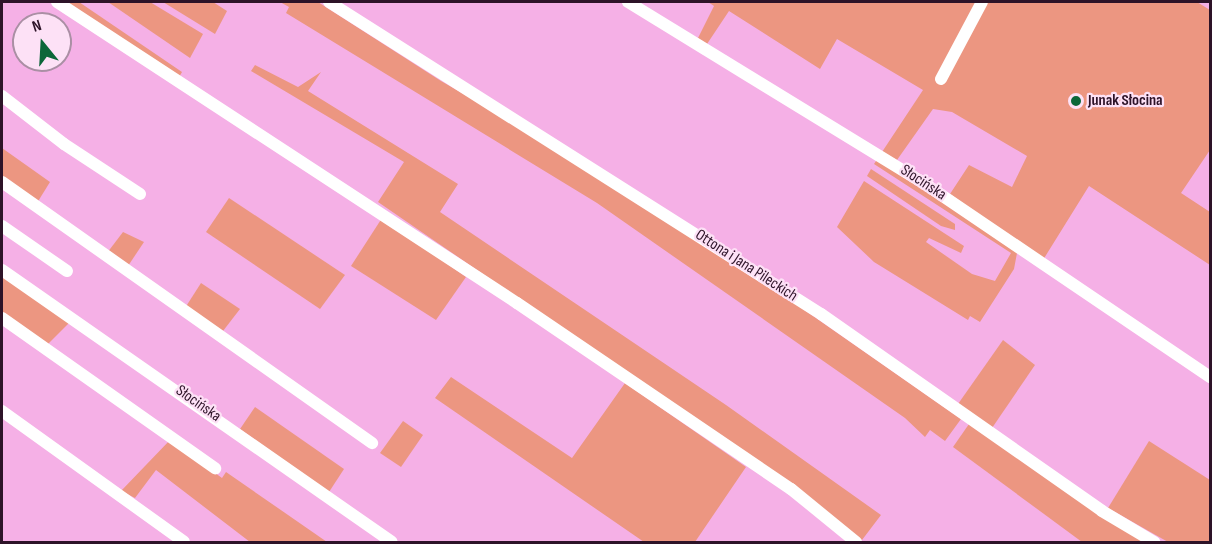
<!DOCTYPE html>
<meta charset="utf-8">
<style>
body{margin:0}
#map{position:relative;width:1212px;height:544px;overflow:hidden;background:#f5b0e6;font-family:"Sofia Sans Condensed",sans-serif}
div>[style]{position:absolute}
.green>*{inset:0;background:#ec9681}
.minor>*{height:12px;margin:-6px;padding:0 6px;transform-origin:6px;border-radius:6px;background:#fff}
.dots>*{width:16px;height:16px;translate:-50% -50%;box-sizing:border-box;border:3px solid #fde1f6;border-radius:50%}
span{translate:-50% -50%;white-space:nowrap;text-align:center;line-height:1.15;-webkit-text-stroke:4.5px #fde1f6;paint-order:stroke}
.poi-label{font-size:16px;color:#2d1328;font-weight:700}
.left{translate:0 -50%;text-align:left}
.street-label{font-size:16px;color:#2d1328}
.frame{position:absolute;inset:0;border:3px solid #2d1328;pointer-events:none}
.north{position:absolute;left:12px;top:12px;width:60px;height:60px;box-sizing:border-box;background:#fde1f6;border:2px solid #aa8fa4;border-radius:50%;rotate:342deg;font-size:16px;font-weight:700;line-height:24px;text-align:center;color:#2d1328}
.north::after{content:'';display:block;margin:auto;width:21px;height:27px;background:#0c6639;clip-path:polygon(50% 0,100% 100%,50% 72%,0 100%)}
</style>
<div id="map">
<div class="green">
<div style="clip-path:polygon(66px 2px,79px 2px,182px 72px,178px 79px)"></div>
<div style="clip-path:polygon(108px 2px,150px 2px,203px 34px,190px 58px)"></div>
<div style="clip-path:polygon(163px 2px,213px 2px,227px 11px,215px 34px)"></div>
<div style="clip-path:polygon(280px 2px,318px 2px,441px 81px,556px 147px,757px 277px,961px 419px,945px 441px,930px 430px,925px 437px,905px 418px,597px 203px,286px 13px,289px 7px)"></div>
<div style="clip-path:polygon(708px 2px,1197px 2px,1210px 10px,1210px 150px,1181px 193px,1210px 212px,1210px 265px,1089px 186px,1043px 260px,950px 194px,969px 165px,1012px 187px,1027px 156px,952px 112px,933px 109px,897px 160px,882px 152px,923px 90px,837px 39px,820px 69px,729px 11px,707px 44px,698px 38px,714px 6px)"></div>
<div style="clip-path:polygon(255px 65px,298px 87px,321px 72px,308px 91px,458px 184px,440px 212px,726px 405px,881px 515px,862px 540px,849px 533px,659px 395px,378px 202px,404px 162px,251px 71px)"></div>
<div style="clip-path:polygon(2px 148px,50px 182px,37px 203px,2px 179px)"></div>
<div style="clip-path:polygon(878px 158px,1017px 253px,1014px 269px,980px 322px,970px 316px,968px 320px,874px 262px,837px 227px,864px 181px,964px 246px,961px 253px,929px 238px,926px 242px,972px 274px,995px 281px,1011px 253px,874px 164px)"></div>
<div style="clip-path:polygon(871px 169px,955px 224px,955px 230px,941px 226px,867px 176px)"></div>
<div style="clip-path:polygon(229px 198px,345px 275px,320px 309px,206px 232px)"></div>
<div style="clip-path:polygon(382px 218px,466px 277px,436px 320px,351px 266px)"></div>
<div style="clip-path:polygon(123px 232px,144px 242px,128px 266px,107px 253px)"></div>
<div style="clip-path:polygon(2px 273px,70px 322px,46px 346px,2px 315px)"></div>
<div style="clip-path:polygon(201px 283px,240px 309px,223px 331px,185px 308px)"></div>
<div style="clip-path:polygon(1003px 340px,1035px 365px,992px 428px,958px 404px)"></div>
<div style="clip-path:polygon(451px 377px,572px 458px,625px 383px,746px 467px,695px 542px,644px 542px,435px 398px)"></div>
<div style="clip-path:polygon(255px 407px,344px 469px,329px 492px,240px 429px)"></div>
<div style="clip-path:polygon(403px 421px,423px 435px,401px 467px,380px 453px)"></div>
<div style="clip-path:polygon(969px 424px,1146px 542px,1082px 542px,953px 447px)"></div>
<div style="clip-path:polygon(170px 440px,222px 478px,226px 472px,327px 542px,250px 542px,156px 470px,135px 498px,121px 491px)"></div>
<div style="clip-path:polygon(1149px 441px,1210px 480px,1210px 542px,1168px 542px,1108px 508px)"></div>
</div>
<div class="minor">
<div style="left:57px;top:2px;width:550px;rotate:33.2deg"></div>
<div style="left:517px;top:303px;width:331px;rotate:34.2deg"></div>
<div style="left:791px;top:489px;width:84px;rotate:39.2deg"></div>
<div style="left:329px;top:2px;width:583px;rotate:32.38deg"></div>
<div style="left:821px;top:314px;width:343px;rotate:35deg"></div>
<div style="left:1102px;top:511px;width:61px;rotate:30.8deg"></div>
<div style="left:628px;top:2px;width:352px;rotate:31.5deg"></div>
<div style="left:928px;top:186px;width:341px;rotate:34.1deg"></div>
<div style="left:941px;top:79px;width:87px;rotate:-62deg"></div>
<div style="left:2px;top:96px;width:78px;rotate:37.7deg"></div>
<div style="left:64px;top:144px;width:91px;rotate:33.3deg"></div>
<div style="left:2px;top:182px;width:453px;rotate:35.2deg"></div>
<div style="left:2px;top:226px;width:79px;rotate:34.7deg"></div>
<div style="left:2px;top:270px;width:475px;rotate:34.9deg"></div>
<div style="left:2px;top:318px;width:261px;rotate:35.2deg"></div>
<div style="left:2px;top:411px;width:224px;rotate:35.7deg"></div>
</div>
<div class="dots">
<div style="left:1076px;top:101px;background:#0c6639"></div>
</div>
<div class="poi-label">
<span class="left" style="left:1088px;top:101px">Junak Słocina</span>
</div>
<div class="street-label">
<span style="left:923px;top:183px;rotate:33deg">Słocińska</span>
<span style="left:746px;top:266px;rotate:33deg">Ottona i Jana Pileckich</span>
<span style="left:198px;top:404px;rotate:35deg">Słocińska</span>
</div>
<div class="frame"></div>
<div class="north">N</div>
</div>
